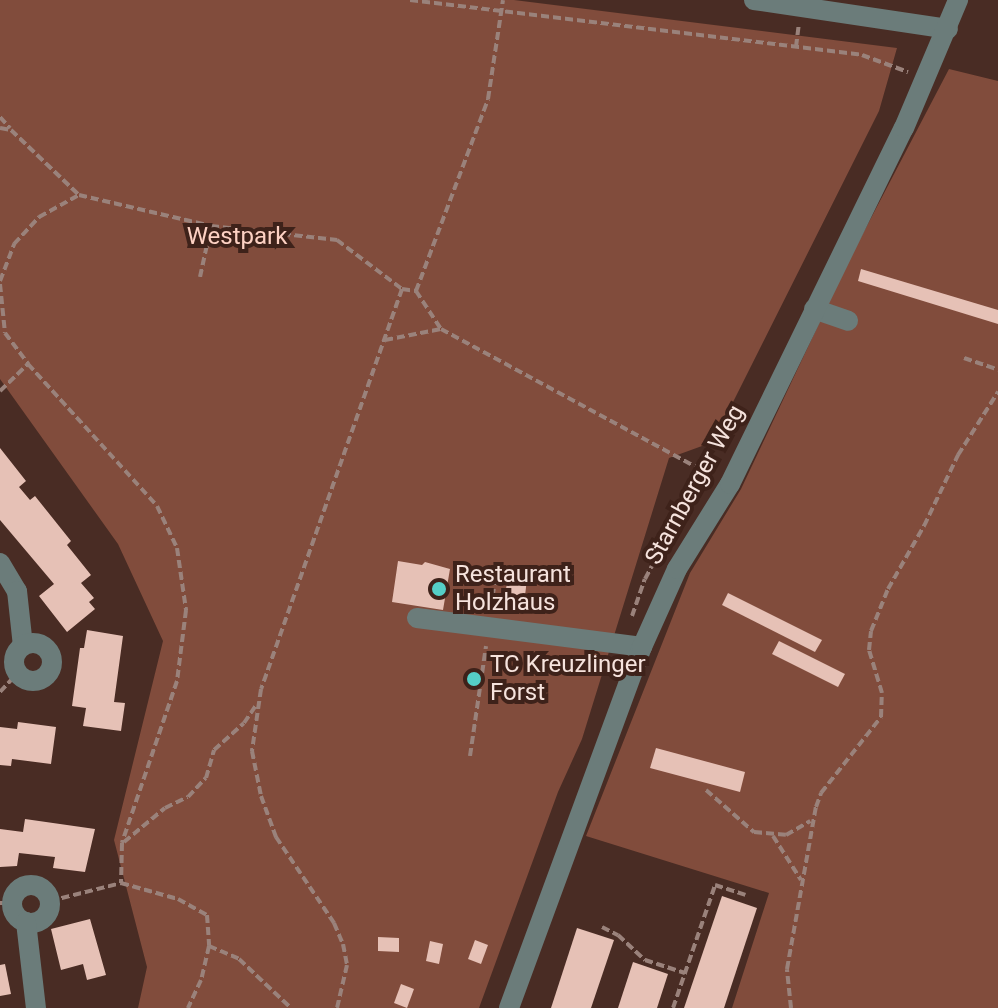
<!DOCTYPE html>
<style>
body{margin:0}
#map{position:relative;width:998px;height:1008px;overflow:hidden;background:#492c24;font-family:Roboto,sans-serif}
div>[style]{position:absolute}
.green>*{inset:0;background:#814c3c}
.building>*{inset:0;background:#e6c1b6}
.path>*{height:4px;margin-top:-2px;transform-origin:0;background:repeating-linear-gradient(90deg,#9a827b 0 8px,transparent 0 12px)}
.minor>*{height:20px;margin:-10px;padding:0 10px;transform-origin:10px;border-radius:10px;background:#6b7c7a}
.minor>.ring{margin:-10px;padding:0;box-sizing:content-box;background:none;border:20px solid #6b7c7a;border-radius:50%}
.dots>*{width:22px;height:22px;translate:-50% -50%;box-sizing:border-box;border:4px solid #3e221a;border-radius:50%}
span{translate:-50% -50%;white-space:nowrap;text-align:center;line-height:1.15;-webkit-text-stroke:8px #3e221a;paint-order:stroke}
.park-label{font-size:24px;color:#fdd1c3}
.street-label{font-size:24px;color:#f6e3dd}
.poi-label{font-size:24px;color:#f6e3dd}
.left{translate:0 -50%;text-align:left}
</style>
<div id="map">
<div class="green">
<div style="clip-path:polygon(0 0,514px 0,897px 48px,879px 111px,713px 442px,669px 458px,582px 739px,558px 792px,479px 1008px,138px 1008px,147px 967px,114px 840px,163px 641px,118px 544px,0 379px)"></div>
<div style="clip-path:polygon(949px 69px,998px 81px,998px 1008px,732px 1008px,769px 893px,586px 836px,690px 573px,741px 489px,848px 262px)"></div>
</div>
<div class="building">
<div style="clip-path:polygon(861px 269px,998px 310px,998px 324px,858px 281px)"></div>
<div style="clip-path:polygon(0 448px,26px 481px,19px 487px,30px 500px,35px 496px,71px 541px,67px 545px,91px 575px,81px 583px,94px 598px,89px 602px,95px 609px,67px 632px,39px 596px,54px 584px,0 520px)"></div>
<div style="clip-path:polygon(398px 561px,422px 565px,425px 562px,450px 569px,443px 610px,392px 602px)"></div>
<div style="clip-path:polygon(508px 576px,527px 579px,523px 612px,503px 609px)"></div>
<div style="clip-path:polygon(728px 593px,822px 640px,815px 652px,722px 605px)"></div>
<div style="clip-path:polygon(87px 630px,123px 636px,114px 702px,125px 703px,121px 731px,83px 726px,86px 708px,72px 706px,80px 648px,84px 648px)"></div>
<div style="clip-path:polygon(779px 641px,845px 674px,838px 687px,772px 654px)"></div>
<div style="clip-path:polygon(18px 722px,56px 727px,51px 764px,12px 759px,11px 766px,0 765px,0 727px,17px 729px)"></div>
<div style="clip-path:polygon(656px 748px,745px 772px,740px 792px,650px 768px)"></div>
<div style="clip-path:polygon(25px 819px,95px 829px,85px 872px,53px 868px,55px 857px,19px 853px,17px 866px,0 867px,0 829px,23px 832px)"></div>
<div style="clip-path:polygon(722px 896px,757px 908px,724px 1008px,684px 1008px)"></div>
<div style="clip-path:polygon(90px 919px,106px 975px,87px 980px,83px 964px,61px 970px,51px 929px)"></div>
<div style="clip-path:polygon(577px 928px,614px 940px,591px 1008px,551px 1008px)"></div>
<div style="clip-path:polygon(378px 937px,399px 938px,399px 952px,378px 951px)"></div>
<div style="clip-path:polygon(475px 940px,488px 945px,481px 964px,468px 959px)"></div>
<div style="clip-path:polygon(430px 941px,443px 944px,439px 964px,426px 961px)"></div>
<div style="clip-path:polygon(633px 962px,668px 974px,657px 1008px,618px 1008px)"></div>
<div style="clip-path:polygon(5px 964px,11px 994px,0 996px,0 965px)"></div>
<div style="clip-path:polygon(401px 984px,414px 989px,407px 1008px,394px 1003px)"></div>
</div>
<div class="path">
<div style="left:410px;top:0;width:455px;rotate:6.9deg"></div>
<div style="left:862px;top:55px;width:49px;rotate:20.3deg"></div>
<div style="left:796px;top:47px;width:23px;rotate:-83deg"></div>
<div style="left:0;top:117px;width:15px;rotate:48deg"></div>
<div style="left:0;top:128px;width:11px;rotate:10deg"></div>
<div style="left:11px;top:130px;width:94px;rotate:43.7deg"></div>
<div style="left:200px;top:277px;width:52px;rotate:-77.8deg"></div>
<div style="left:0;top:281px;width:40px;rotate:-69deg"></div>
<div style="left:14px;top:244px;width:37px;rotate:-47deg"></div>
<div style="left:39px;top:217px;width:46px;rotate:-28.8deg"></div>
<div style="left:79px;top:195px;width:136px;rotate:13.2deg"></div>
<div style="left:211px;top:226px;width:127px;rotate:6.3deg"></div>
<div style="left:337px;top:240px;width:81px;rotate:37deg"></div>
<div style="left:402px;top:289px;width:424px;rotate:109.4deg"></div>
<div style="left:261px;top:689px;width:63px;rotate:98.3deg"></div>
<div style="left:252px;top:751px;width:46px;rotate:78.7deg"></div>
<div style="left:261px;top:796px;width:44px;rotate:69.9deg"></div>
<div style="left:276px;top:837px;width:104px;rotate:56deg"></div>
<div style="left:334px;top:923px;width:23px;rotate:67deg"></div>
<div style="left:343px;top:944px;width:21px;rotate:79deg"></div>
<div style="left:347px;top:965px;width:44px;rotate:103.1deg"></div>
<div style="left:0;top:284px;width:49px;rotate:84.2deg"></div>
<div style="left:5px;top:333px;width:39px;rotate:53deg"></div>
<div style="left:28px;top:364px;width:192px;rotate:47.7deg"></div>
<div style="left:157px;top:506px;width:47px;rotate:64.5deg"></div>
<div style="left:177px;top:548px;width:63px;rotate:81.7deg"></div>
<div style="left:186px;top:610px;width:72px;rotate:97.2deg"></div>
<div style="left:177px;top:681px;width:171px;rotate:108.8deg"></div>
<div style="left:122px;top:843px;width:40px;rotate:91.4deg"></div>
<div style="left:121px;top:883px;width:59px;rotate:15.7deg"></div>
<div style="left:178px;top:899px;width:33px;rotate:29deg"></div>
<div style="left:207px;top:915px;width:31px;rotate:86deg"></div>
<div style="left:209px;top:946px;width:35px;rotate:103deg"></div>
<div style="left:201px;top:980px;width:31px;rotate:115deg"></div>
<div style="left:402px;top:289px;width:14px;rotate:8deg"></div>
<div style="left:416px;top:291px;width:45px;rotate:56.7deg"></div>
<div style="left:441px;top:329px;width:302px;rotate:28.4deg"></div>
<div style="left:416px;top:291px;width:205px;rotate:-69.4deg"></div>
<div style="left:488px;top:99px;width:100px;rotate:-81.4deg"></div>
<div style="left:385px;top:340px;width:57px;rotate:-11.1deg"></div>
<div style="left:964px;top:358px;width:36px;rotate:19deg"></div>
<div style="left:0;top:391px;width:39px;rotate:-44deg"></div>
<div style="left:491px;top:609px;width:45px;rotate:-82.4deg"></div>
<div style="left:632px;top:616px;width:39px;rotate:-71deg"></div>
<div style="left:645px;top:579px;width:75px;rotate:-62.1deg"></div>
<div style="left:680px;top:513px;width:62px;rotate:-54.2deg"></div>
<div style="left:0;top:692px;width:26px;rotate:-47deg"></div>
<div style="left:470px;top:756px;width:111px;rotate:-81.7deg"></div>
<div style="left:706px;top:790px;width:64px;rotate:41.2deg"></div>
<div style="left:754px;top:832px;width:32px;rotate:5deg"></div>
<div style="left:786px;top:835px;width:28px;rotate:-30deg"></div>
<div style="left:773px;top:836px;width:52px;rotate:57.5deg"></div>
<div style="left:124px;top:842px;width:53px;rotate:-39.7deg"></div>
<div style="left:165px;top:808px;width:25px;rotate:-26deg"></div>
<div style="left:188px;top:797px;width:26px;rotate:-47deg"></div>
<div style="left:206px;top:778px;width:29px;rotate:-74deg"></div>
<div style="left:214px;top:750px;width:40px;rotate:-42deg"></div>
<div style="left:244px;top:723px;width:22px;rotate:-56deg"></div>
<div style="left:50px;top:901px;width:73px;rotate:-14.2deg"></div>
<div style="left:0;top:903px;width:12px"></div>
<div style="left:602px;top:927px;width:18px;rotate:27deg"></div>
<div style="left:618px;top:935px;width:37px;rotate:43deg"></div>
<div style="left:645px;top:960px;width:42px;rotate:18deg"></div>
<div style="left:209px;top:946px;width:33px;rotate:23deg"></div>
<div style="left:239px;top:959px;width:71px;rotate:43.3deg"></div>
<div style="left:673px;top:1008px;width:130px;rotate:-71.1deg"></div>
<div style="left:715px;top:885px;width:32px;rotate:18deg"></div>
<div style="left:791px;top:1008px;width:39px;rotate:-96deg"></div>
<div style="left:787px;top:969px;width:165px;rotate:-79.9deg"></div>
<div style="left:816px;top:807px;width:15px;rotate:-70deg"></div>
<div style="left:821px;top:793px;width:97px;rotate:-51.7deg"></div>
<div style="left:881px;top:717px;width:24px;rotate:-88deg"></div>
<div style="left:882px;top:693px;width:45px;rotate:-106.8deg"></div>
<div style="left:869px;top:650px;width:19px;rotate:-84deg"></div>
<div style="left:871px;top:631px;width:45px;rotate:-68deg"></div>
<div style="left:888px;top:589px;width:73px;rotate:-60.3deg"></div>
<div style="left:924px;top:526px;width:79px;rotate:-64.4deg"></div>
<div style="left:958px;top:455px;width:75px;rotate:-57.6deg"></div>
</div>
<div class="minor">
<div style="left:754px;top:0;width:196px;rotate:8.5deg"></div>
<div style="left:814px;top:309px;width:36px;rotate:19deg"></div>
<div style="left:0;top:563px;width:33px;rotate:59deg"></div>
<div style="left:17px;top:591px;width:55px;rotate:83.8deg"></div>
<div style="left:417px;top:618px;width:227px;rotate:7.3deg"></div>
<div class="ring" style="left:14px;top:643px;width:18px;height:18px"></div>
<div class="ring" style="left:12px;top:885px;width:18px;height:18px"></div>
<div style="left:26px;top:922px;width:87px;rotate:83.4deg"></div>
<div style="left:509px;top:1008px;width:385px;rotate:-69.8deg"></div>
<div style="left:642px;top:647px;width:85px;rotate:-65.8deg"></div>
<div style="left:677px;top:569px;width:100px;rotate:-58.1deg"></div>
<div style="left:730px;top:484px;width:396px;rotate:-64deg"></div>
<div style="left:904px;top:128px;width:139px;rotate:-67.1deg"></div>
</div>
<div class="dots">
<div style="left:439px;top:589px;background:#55cec6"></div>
<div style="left:474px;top:679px;background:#55cec6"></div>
</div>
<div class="park-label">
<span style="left:237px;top:237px">Westpark</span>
</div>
<div class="street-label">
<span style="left:695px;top:485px;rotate:-61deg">Starnberger Weg</span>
</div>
<div class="poi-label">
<span class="left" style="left:455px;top:589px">Restaurant<br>Holzhaus</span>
<span class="left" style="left:490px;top:679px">TC Kreuzlinger<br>Forst</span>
</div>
</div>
